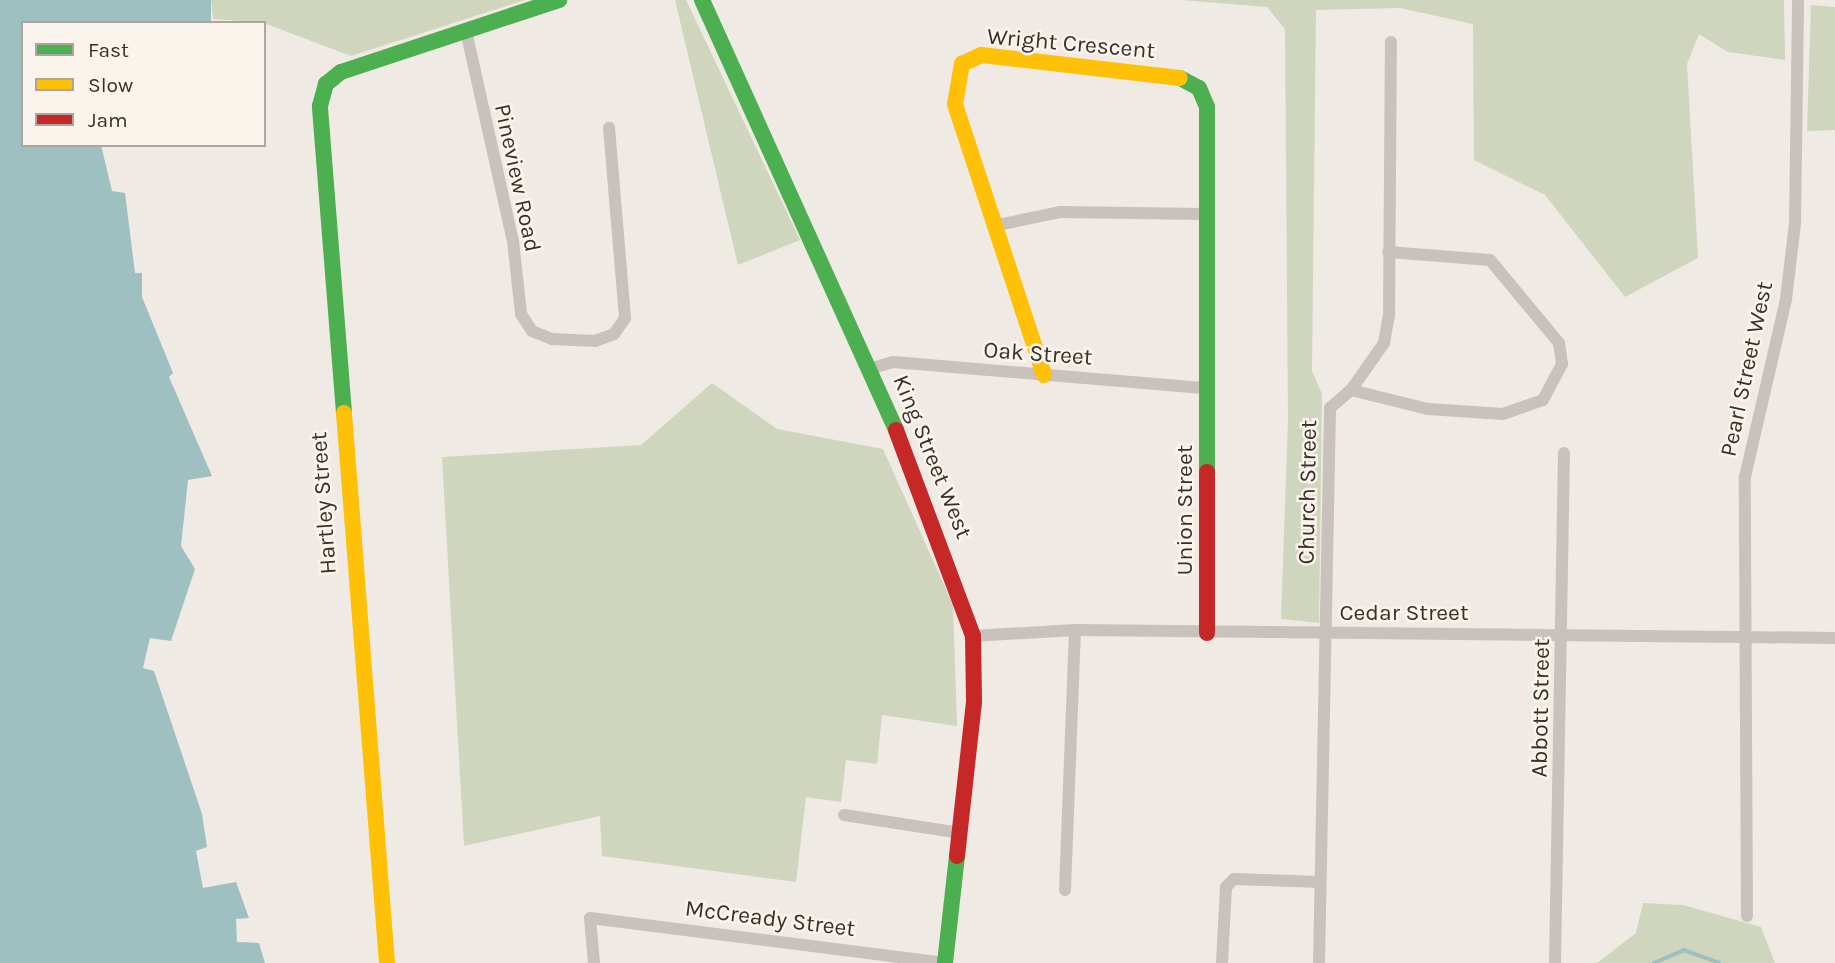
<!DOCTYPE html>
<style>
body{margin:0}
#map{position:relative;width:1835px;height:963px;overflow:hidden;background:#efeae4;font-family:Karla,sans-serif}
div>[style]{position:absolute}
.green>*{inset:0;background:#d0d5be}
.water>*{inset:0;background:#9ec0c1}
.stream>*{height:3.5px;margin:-1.75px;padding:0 1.75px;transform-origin:1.75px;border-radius:1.75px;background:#9ec0c1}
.street>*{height:12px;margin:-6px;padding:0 6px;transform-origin:6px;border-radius:6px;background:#c9c2bc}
.fast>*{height:16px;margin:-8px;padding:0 8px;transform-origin:8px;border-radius:8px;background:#4caf50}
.slow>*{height:16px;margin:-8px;padding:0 8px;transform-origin:8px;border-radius:8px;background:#ffc107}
.jam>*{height:16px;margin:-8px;padding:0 8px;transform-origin:8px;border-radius:8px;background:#c62828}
span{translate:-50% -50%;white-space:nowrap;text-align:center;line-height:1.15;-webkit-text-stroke:5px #fbf4ec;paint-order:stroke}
.street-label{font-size:23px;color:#3a2f2a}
.legend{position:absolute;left:21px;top:21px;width:245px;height:126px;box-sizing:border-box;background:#fbf4ec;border:2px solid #aea59e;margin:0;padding:9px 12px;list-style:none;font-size:21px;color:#3a2f2a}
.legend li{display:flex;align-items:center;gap:14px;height:35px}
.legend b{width:35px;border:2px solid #aea59e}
</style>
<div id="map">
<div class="green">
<div style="clip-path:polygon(211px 0,525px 0,351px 56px,264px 23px,213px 19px)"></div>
<div style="clip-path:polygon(675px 0,686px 0,800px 240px,738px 265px)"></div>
<div style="clip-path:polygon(1182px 0,1784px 0,1785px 60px,1728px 52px,1699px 34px,1687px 64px,1698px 258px,1625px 297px,1545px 195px,1474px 160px,1473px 24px,1400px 8px,1316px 10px,1312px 371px,1322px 394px,1319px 623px,1281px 619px,1288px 420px,1285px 29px,1267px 7px)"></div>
<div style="clip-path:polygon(1811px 5px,1835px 7px,1835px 130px,1807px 131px)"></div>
<div style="clip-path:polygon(712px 383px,777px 429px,883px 449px,953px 605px,957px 726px,882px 715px,877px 764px,846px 760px,841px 802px,806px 797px,796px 882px,602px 856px,600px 816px,464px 846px,442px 457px,641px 445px)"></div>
<div style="clip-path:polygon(1643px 903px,1683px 905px,1761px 927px,1775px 963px,1597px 963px,1636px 933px)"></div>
</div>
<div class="water">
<div style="clip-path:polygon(0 0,211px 0,211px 23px,23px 23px,23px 145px,101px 145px,112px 191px,125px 193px,135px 273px,142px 273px,142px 297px,173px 373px,169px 377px,212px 476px,188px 480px,181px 546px,195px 569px,171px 641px,150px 638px,143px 668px,154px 671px,202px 814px,207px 847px,196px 851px,203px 888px,236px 882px,249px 918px,236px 919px,237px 942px,259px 943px,265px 963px,0 963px)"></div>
</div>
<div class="stream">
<div style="left:1654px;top:963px;width:33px;rotate:-23deg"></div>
<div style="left:1684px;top:950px;width:37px;rotate:20deg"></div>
</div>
<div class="street">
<div style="left:466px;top:31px;width:215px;rotate:77.4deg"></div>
<div style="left:513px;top:241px;width:73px;rotate:83.7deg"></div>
<div style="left:521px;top:314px;width:20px;rotate:57deg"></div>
<div style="left:532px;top:331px;width:22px;rotate:22deg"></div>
<div style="left:552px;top:339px;width:43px;rotate:2.7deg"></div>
<div style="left:595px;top:341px;width:20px;rotate:-20deg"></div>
<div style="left:614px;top:334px;width:19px;rotate:-55deg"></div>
<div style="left:625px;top:318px;width:191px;rotate:-94.8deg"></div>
<div style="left:993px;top:226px;width:68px;rotate:-11.8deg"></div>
<div style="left:1060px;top:212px;width:144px;rotate:0.8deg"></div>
<div style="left:872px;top:368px;width:22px;rotate:-16deg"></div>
<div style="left:893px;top:362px;width:311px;rotate:4.8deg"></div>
<div style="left:1351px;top:390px;width:79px;rotate:13.9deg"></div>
<div style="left:1428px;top:409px;width:75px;rotate:3.8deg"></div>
<div style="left:1503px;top:414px;width:42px;rotate:-19.3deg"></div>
<div style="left:1543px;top:400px;width:41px;rotate:-62.2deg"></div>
<div style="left:1562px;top:364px;width:21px;rotate:-98deg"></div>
<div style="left:1559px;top:343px;width:108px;rotate:-129.7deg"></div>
<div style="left:1490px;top:260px;width:102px;rotate:-175.5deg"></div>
<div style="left:973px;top:636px;width:102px;rotate:-3.4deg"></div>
<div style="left:1075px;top:630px;width:760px;rotate:0.6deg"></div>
<div style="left:844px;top:815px;width:117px;rotate:8.8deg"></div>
<div style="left:1065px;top:890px;width:260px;rotate:-87.8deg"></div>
<div style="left:1747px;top:916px;width:439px;rotate:-90.3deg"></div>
<div style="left:1745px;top:477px;width:183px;rotate:-77deg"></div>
<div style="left:1786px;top:299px;width:77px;rotate:-83.2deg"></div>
<div style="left:1795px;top:223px;width:223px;rotate:-89.2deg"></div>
<div style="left:594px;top:963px;width:45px;rotate:-95.1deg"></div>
<div style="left:590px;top:918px;width:358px;rotate:7.2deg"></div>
<div style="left:1222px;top:963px;width:76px;rotate:-87deg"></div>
<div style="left:1226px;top:887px;width:11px;rotate:-45deg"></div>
<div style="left:1234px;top:879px;width:86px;rotate:2deg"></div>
<div style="left:1319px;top:963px;width:555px;rotate:-88.86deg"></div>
<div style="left:1330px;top:408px;width:28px;rotate:-41deg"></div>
<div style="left:1351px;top:390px;width:57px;rotate:-54.9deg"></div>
<div style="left:1384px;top:343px;width:27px;rotate:-80deg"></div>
<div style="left:1389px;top:316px;width:274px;rotate:-89.6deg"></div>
<div style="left:1555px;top:963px;width:510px;rotate:-88.99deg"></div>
</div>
<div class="fast">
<div style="left:702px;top:0;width:472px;rotate:65.7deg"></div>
<div style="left:1180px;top:78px;width:21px;rotate:28deg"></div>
<div style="left:1199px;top:88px;width:21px;rotate:67deg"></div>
<div style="left:1207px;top:107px;width:365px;rotate:90deg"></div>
<div style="left:344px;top:413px;width:308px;rotate:-94.5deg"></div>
<div style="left:320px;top:106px;width:23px;rotate:-75deg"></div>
<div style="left:326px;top:84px;width:19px;rotate:-39deg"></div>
<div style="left:341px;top:72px;width:230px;rotate:-18.3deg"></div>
<div style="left:945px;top:963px;width:108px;rotate:-83.6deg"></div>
</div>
<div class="slow">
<div style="left:1044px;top:375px;width:285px;rotate:-108.2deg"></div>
<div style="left:955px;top:104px;width:41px;rotate:-80.1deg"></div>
<div style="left:962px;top:64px;width:21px;rotate:-25deg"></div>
<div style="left:981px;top:55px;width:200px;rotate:6.6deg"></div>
<div style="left:344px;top:413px;width:552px;rotate:85.53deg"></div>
</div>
<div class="jam">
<div style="left:896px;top:430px;width:220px;rotate:69.5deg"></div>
<div style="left:973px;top:636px;width:66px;rotate:89.1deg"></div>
<div style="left:974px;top:702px;width:155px;rotate:96.3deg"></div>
<div style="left:1207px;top:472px;width:161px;rotate:90deg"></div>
</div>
<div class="street-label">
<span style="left:1071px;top:44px;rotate:5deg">Wright Crescent</span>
<span style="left:517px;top:178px;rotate:78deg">Pineview Road</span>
<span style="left:1038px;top:354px;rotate:4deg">Oak Street</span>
<span style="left:1747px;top:369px;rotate:-78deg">Pearl Street West</span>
<span style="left:932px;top:457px;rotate:68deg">King Street West</span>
<span style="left:1308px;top:492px;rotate:-89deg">Church Street</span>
<span style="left:324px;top:503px;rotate:-94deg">Hartley Street</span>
<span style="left:1185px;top:510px;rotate:-90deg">Union Street</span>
<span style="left:1404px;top:613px">Cedar Street</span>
<span style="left:1541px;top:708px;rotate:-89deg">Abbott Street</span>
<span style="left:770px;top:919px;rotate:7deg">McCready Street</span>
</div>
<ul class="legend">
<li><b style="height:9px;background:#4caf50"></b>Fast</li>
<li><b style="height:9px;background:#ffc107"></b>Slow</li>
<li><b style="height:9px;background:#c62828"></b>Jam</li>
</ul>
</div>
